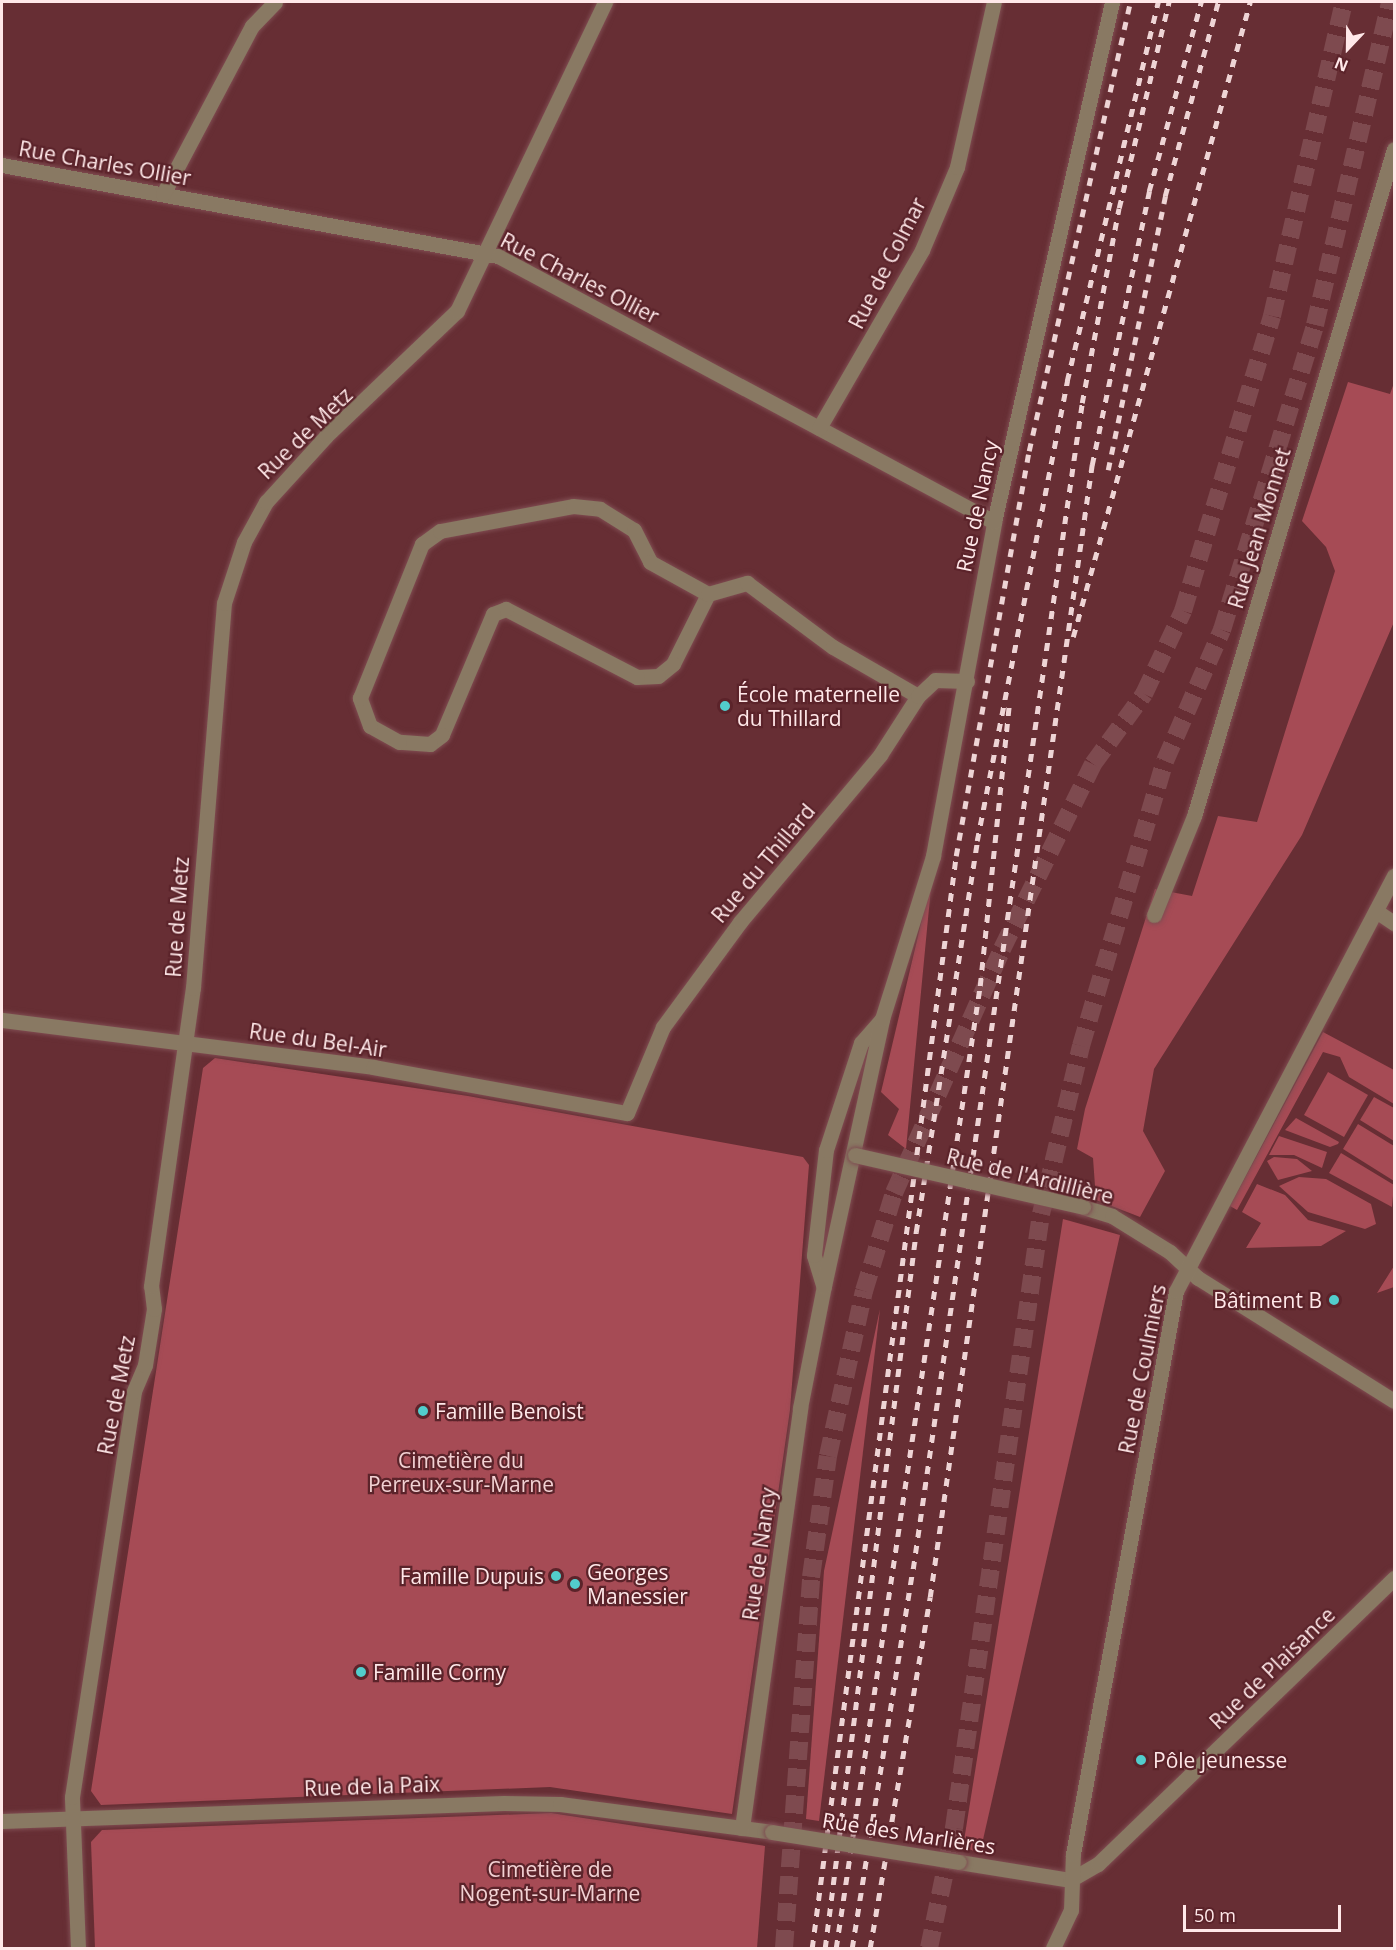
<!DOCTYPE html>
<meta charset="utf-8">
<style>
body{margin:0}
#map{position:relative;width:1396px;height:1950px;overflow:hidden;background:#672e34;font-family:"Open Sans",sans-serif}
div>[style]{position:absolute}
.green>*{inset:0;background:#a64b55}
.highway-tunnel>*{height:18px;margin-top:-9px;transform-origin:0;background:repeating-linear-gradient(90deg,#7e4a4f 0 18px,transparent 0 27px)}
.roads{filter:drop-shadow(0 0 2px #7f4c51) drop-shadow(0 0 2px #7f4c51)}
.minor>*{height:15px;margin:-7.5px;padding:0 7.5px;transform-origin:7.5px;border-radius:7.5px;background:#897963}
.rail>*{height:4.5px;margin-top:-2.25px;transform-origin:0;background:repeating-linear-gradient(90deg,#eed4d5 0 8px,transparent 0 16px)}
.bridges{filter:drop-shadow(0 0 2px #7f4c51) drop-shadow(0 0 2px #7f4c51)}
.minor-bridge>*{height:15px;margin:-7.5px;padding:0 7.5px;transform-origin:7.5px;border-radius:7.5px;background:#897963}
.dots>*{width:16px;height:16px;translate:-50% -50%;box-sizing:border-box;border:3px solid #5b232a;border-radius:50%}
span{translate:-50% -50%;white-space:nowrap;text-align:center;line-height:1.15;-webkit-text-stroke:4.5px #5b232a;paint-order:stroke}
.street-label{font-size:21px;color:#ffe8e9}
.poi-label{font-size:21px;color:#ffe8e9}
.left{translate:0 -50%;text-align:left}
.right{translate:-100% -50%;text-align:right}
.park-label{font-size:21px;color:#f2d1d3}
.frame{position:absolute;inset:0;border:3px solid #ffe8e9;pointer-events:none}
.north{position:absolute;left:1318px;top:18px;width:60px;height:60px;-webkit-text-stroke:4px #5b232a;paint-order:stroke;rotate:202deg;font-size:16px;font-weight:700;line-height:24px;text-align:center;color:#ffe8e9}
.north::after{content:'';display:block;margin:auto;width:21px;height:27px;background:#ffe8e9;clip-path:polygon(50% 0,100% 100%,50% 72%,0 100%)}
.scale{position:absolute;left:1183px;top:1905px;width:158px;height:27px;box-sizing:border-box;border:3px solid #ffe8e9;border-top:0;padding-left:8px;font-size:18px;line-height:21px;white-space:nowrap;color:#ffe8e9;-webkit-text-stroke:4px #5b232a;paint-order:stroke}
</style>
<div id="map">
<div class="green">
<div style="clip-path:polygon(1348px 382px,1390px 394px,1394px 383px,1394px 622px,1302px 835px,1154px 1069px,1143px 1131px,1165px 1171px,1140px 1217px,1096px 1200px,1093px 1158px,1077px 1149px,1085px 1109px,1155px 889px,1192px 896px,1218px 816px,1257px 822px,1335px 571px,1326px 547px,1302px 521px)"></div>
<div style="clip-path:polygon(932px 877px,906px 1149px,888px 1135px,899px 1109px,881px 1092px)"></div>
<div style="clip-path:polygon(1323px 1032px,1394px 1070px,1394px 1104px,1349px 1077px,1340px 1057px,1323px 1052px,1237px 1210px,1230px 1206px)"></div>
<div style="clip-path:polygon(215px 1058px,468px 1096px,803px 1157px,809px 1165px,790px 1410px,732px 1814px,550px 1787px,101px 1805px,91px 1791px,203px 1068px)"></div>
<div style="clip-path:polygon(1328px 1072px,1368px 1095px,1344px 1137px,1304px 1115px)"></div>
<div style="clip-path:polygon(1374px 1097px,1394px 1108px,1394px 1141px,1360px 1120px)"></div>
<div style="clip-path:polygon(1296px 1118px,1339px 1142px,1338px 1144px,1330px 1147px,1285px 1130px)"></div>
<div style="clip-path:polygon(1358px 1124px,1394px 1146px,1394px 1181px,1343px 1149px)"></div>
<div style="clip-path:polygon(1279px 1136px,1327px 1152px,1322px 1168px,1294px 1155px,1269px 1155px)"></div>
<div style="clip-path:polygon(1341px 1153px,1394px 1185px,1392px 1207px,1329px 1173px)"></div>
<div style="clip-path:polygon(1274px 1157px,1297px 1159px,1312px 1171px,1278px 1180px,1267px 1161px)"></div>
<div style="clip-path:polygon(1299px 1177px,1326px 1179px,1371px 1204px,1376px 1224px,1365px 1229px,1308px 1212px,1279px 1186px)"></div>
<div style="clip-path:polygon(1257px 1184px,1285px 1195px,1308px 1220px,1346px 1231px,1321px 1246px,1246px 1248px,1261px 1223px,1242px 1212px)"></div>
<div style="clip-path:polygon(1063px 1219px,1120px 1235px,980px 1853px,963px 1847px)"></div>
<div style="clip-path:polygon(1394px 1265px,1394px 1287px,1377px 1293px,1394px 1266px)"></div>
<div style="clip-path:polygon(880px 1309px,819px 1821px,806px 1819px,824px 1571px)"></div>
<div style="clip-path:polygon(551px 1813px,765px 1846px,757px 1948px,95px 1948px,91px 1842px,102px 1830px)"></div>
</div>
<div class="highway-tunnel">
<div style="left:784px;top:1948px;width:372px;rotate:-85.8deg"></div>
<div style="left:811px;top:1577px;width:122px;rotate:-82deg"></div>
<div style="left:828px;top:1456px;width:169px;rotate:-77.7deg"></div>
<div style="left:864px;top:1291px;width:102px;rotate:-73deg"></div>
<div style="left:894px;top:1193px;width:267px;rotate:-66.1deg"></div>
<div style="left:1002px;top:949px;width:206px;rotate:-63.8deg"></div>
<div style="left:1093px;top:764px;width:87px;rotate:-53.9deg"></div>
<div style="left:1144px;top:694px;width:92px;rotate:-64.8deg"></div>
<div style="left:1183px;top:611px;width:308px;rotate:-73.2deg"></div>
<div style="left:1272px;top:316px;width:322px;rotate:-77.1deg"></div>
<div style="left:929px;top:1948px;width:123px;rotate:-78.2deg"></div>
<div style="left:954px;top:1828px;width:620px;rotate:-81.94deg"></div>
<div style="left:1041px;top:1214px;width:173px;rotate:-76.6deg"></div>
<div style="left:1081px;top:1046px;width:297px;rotate:-73.6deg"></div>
<div style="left:1165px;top:761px;width:143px;rotate:-66.5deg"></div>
<div style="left:1222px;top:630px;width:319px;rotate:-73deg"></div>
<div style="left:1315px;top:325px;width:332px;rotate:-76.9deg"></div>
</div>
<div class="roads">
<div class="minor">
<div style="left:2px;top:165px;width:504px;rotate:10.4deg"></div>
<div style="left:498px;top:256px;width:563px;rotate:28.2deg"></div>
<div style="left:163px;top:194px;width:190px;rotate:-62.1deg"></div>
<div style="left:252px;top:26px;width:33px;rotate:-46deg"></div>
<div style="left:819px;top:428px;width:206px;rotate:-59.9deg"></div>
<div style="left:922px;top:250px;width:90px;rotate:-67.1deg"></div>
<div style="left:957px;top:167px;width:169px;rotate:-77.4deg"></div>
<div style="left:708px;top:594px;width:78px;rotate:116.6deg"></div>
<div style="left:673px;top:664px;width:19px;rotate:141deg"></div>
<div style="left:658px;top:676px;width:21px;rotate:177deg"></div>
<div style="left:637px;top:677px;width:148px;rotate:-152.6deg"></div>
<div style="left:506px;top:609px;width:14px;rotate:159deg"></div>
<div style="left:493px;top:614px;width:131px;rotate:112.9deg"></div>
<div style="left:442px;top:735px;width:15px;rotate:143deg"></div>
<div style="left:430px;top:744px;width:31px;rotate:-176deg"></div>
<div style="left:399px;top:742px;width:33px;rotate:-151deg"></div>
<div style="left:370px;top:726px;width:30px;rotate:-110deg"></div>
<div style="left:360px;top:698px;width:166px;rotate:-68.1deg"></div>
<div style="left:422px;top:544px;width:22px;rotate:-36deg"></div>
<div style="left:440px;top:531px;width:135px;rotate:-10.6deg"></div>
<div style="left:573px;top:506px;width:27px;rotate:6deg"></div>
<div style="left:600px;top:509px;width:40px;rotate:32deg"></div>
<div style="left:634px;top:530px;width:36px;rotate:63deg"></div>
<div style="left:650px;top:562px;width:66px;rotate:28.9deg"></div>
<div style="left:708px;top:594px;width:41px;rotate:-15.8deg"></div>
<div style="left:747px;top:583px;width:107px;rotate:36.7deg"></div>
<div style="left:833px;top:647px;width:98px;rotate:30deg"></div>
<div style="left:1376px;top:911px;width:22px;rotate:34deg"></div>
<div style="left:1154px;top:915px;width:107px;rotate:-68deg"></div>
<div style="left:1194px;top:816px;width:696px;rotate:-73.31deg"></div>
<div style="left:2px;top:1020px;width:374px;rotate:7.2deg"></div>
<div style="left:373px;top:1067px;width:258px;rotate:10.3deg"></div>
<div style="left:627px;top:1113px;width:93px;rotate:-67.3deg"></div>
<div style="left:663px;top:1027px;width:130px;rotate:-53.7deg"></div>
<div style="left:740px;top:922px;width:218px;rotate:-50deg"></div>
<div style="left:880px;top:755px;width:70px;rotate:-57.2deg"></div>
<div style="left:918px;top:696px;width:23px;rotate:-43deg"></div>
<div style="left:935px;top:680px;width:32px;rotate:2deg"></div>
<div style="left:1083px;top:1207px;width:30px;rotate:17deg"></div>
<div style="left:1112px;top:1216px;width:68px;rotate:31.8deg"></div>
<div style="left:1170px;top:1252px;width:38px;rotate:43deg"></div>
<div style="left:1198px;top:1278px;width:231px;rotate:32.1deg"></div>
<div style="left:823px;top:1285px;width:31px;rotate:-107deg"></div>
<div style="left:814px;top:1255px;width:106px;rotate:-83.5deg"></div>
<div style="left:826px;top:1150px;width:113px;rotate:-71.9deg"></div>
<div style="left:861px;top:1043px;width:32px;rotate:-49deg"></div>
<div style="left:2px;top:1821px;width:502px;rotate:-2.05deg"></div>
<div style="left:504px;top:1803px;width:56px;rotate:1deg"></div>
<div style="left:560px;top:1804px;width:214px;rotate:7.5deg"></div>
<div style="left:742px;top:1828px;width:424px;rotate:-82.1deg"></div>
<div style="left:800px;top:1408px;width:124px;rotate:-78.9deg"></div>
<div style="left:824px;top:1286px;width:273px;rotate:-77.7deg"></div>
<div style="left:882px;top:1019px;width:171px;rotate:-72.6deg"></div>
<div style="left:933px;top:856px;width:340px;rotate:-79.6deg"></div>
<div style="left:994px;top:522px;width:533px;rotate:-77.21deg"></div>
<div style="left:959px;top:1862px;width:112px;rotate:9.2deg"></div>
<div style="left:1070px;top:1880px;width:32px;rotate:-30deg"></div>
<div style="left:1098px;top:1864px;width:412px;rotate:-44deg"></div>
<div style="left:78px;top:1948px;width:151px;rotate:-92.3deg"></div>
<div style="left:72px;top:1797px;width:411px;rotate:-81.3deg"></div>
<div style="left:134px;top:1391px;width:28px;rotate:-67deg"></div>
<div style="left:145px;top:1365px;width:57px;rotate:-80.9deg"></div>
<div style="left:154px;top:1309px;width:23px;rotate:-97deg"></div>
<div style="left:151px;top:1286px;width:301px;rotate:-82deg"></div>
<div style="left:193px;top:988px;width:386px;rotate:-85.4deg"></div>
<div style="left:224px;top:603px;width:64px;rotate:-71.8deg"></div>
<div style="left:244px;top:542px;width:46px;rotate:-61.2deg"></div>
<div style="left:266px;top:502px;width:89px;rotate:-47.7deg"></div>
<div style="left:326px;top:436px;width:181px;rotate:-43.7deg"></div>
<div style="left:457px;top:311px;width:343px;rotate:-64.4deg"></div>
<div style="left:1053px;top:1948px;width:42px;rotate:-64.7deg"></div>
<div style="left:1071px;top:1910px;width:56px;rotate:-88deg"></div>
<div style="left:1073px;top:1854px;width:572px;rotate:-79.63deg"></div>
<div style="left:1176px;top:1291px;width:469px;rotate:-62.3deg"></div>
</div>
</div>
<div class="rail">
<div style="left:1108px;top:470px;width:280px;rotate:-78.2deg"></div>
<div style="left:1165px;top:196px;width:201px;rotate:-74.7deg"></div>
<div style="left:1073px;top:637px;width:659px;rotate:-74.42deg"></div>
<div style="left:812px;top:1948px;width:1101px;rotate:-82.49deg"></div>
<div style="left:956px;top:856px;width:412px;rotate:-79.8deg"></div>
<div style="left:1029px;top:451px;width:460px;rotate:-77.3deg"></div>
<div style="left:825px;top:1948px;width:722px;rotate:-82.76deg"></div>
<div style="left:916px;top:1232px;width:396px;rotate:-81.1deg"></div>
<div style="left:977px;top:841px;width:469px;rotate:-78.9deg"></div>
<div style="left:1067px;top:381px;width:390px;rotate:-76.5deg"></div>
<div style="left:836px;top:1948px;width:973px;rotate:-81.49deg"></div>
<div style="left:980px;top:986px;width:283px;rotate:-84.1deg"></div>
<div style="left:852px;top:1948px;width:384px;rotate:-80.9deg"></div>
<div style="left:913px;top:1569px;width:1178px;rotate:-81.75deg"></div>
<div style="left:1082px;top:403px;width:198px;rotate:-79.3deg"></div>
<div style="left:1119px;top:208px;width:212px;rotate:-76.4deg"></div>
<div style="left:870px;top:1948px;width:356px;rotate:-80.3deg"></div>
<div style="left:930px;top:1597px;width:1144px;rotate:-81.86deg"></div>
<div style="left:1092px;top:465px;width:280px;rotate:-78.2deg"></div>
<div style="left:1149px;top:191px;width:196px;rotate:-74.6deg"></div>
</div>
<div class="bridges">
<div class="minor-bridge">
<div style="left:855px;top:1155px;width:234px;rotate:12.8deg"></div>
<div style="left:772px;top:1832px;width:189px;rotate:9.1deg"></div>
</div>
</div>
<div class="dots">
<div style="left:725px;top:706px;background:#52cdcc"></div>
<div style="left:1334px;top:1300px;background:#52cdcc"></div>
<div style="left:423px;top:1411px;background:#52cdcc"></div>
<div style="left:556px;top:1576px;background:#52cdcc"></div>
<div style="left:575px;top:1584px;background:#52cdcc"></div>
<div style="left:361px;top:1672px;background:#52cdcc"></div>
<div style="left:1141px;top:1760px;background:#52cdcc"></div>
</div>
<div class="street-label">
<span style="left:105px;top:163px;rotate:10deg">Rue Charles Ollier</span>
<span style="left:887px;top:263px;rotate:-63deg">Rue de Colmar</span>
<span style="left:580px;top:278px;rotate:27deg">Rue Charles Ollier</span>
<span style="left:305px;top:433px;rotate:-44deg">Rue de Metz</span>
<span style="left:977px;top:506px;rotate:-78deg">Rue de Nancy</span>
<span style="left:1259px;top:528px;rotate:-73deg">Rue Jean Monnet</span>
<span style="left:763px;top:863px;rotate:-50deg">Rue du Thillard</span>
<span style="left:177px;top:917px;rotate:-86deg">Rue de Metz</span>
<span style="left:318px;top:1040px;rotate:8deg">Rue du Bel-Air</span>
<span style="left:1030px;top:1176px;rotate:14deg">Rue de l'Ardillière</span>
<span style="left:1142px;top:1369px;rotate:-79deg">Rue de Coulmiers</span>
<span style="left:116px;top:1395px;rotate:-79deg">Rue de Metz</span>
<span style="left:759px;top:1554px;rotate:-82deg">Rue de Nancy</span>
<span style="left:1272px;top:1668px;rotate:-44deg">Rue de Plaisance</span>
<span style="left:372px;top:1786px;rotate:-2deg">Rue de la Paix</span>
<span style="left:909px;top:1833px;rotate:9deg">Rue des Marlières</span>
</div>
<div class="poi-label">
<span class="left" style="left:737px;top:706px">École maternelle<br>du Thillard</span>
<span class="right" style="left:1322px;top:1300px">Bâtiment B</span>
<span class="left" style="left:435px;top:1411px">Famille Benoist</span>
<span class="left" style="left:587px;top:1584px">Georges<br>Manessier</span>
<span class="right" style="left:544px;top:1576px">Famille Dupuis</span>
<span class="left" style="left:373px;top:1672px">Famille Corny</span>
<span class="left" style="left:1153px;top:1760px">Pôle jeunesse</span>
</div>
<div class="park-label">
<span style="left:461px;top:1472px">Cimetière du<br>Perreux-sur-Marne</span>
<span style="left:550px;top:1881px">Cimetière de<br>Nogent-sur-Marne</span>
</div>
<div class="frame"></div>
<div class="north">N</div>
<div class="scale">50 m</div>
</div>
